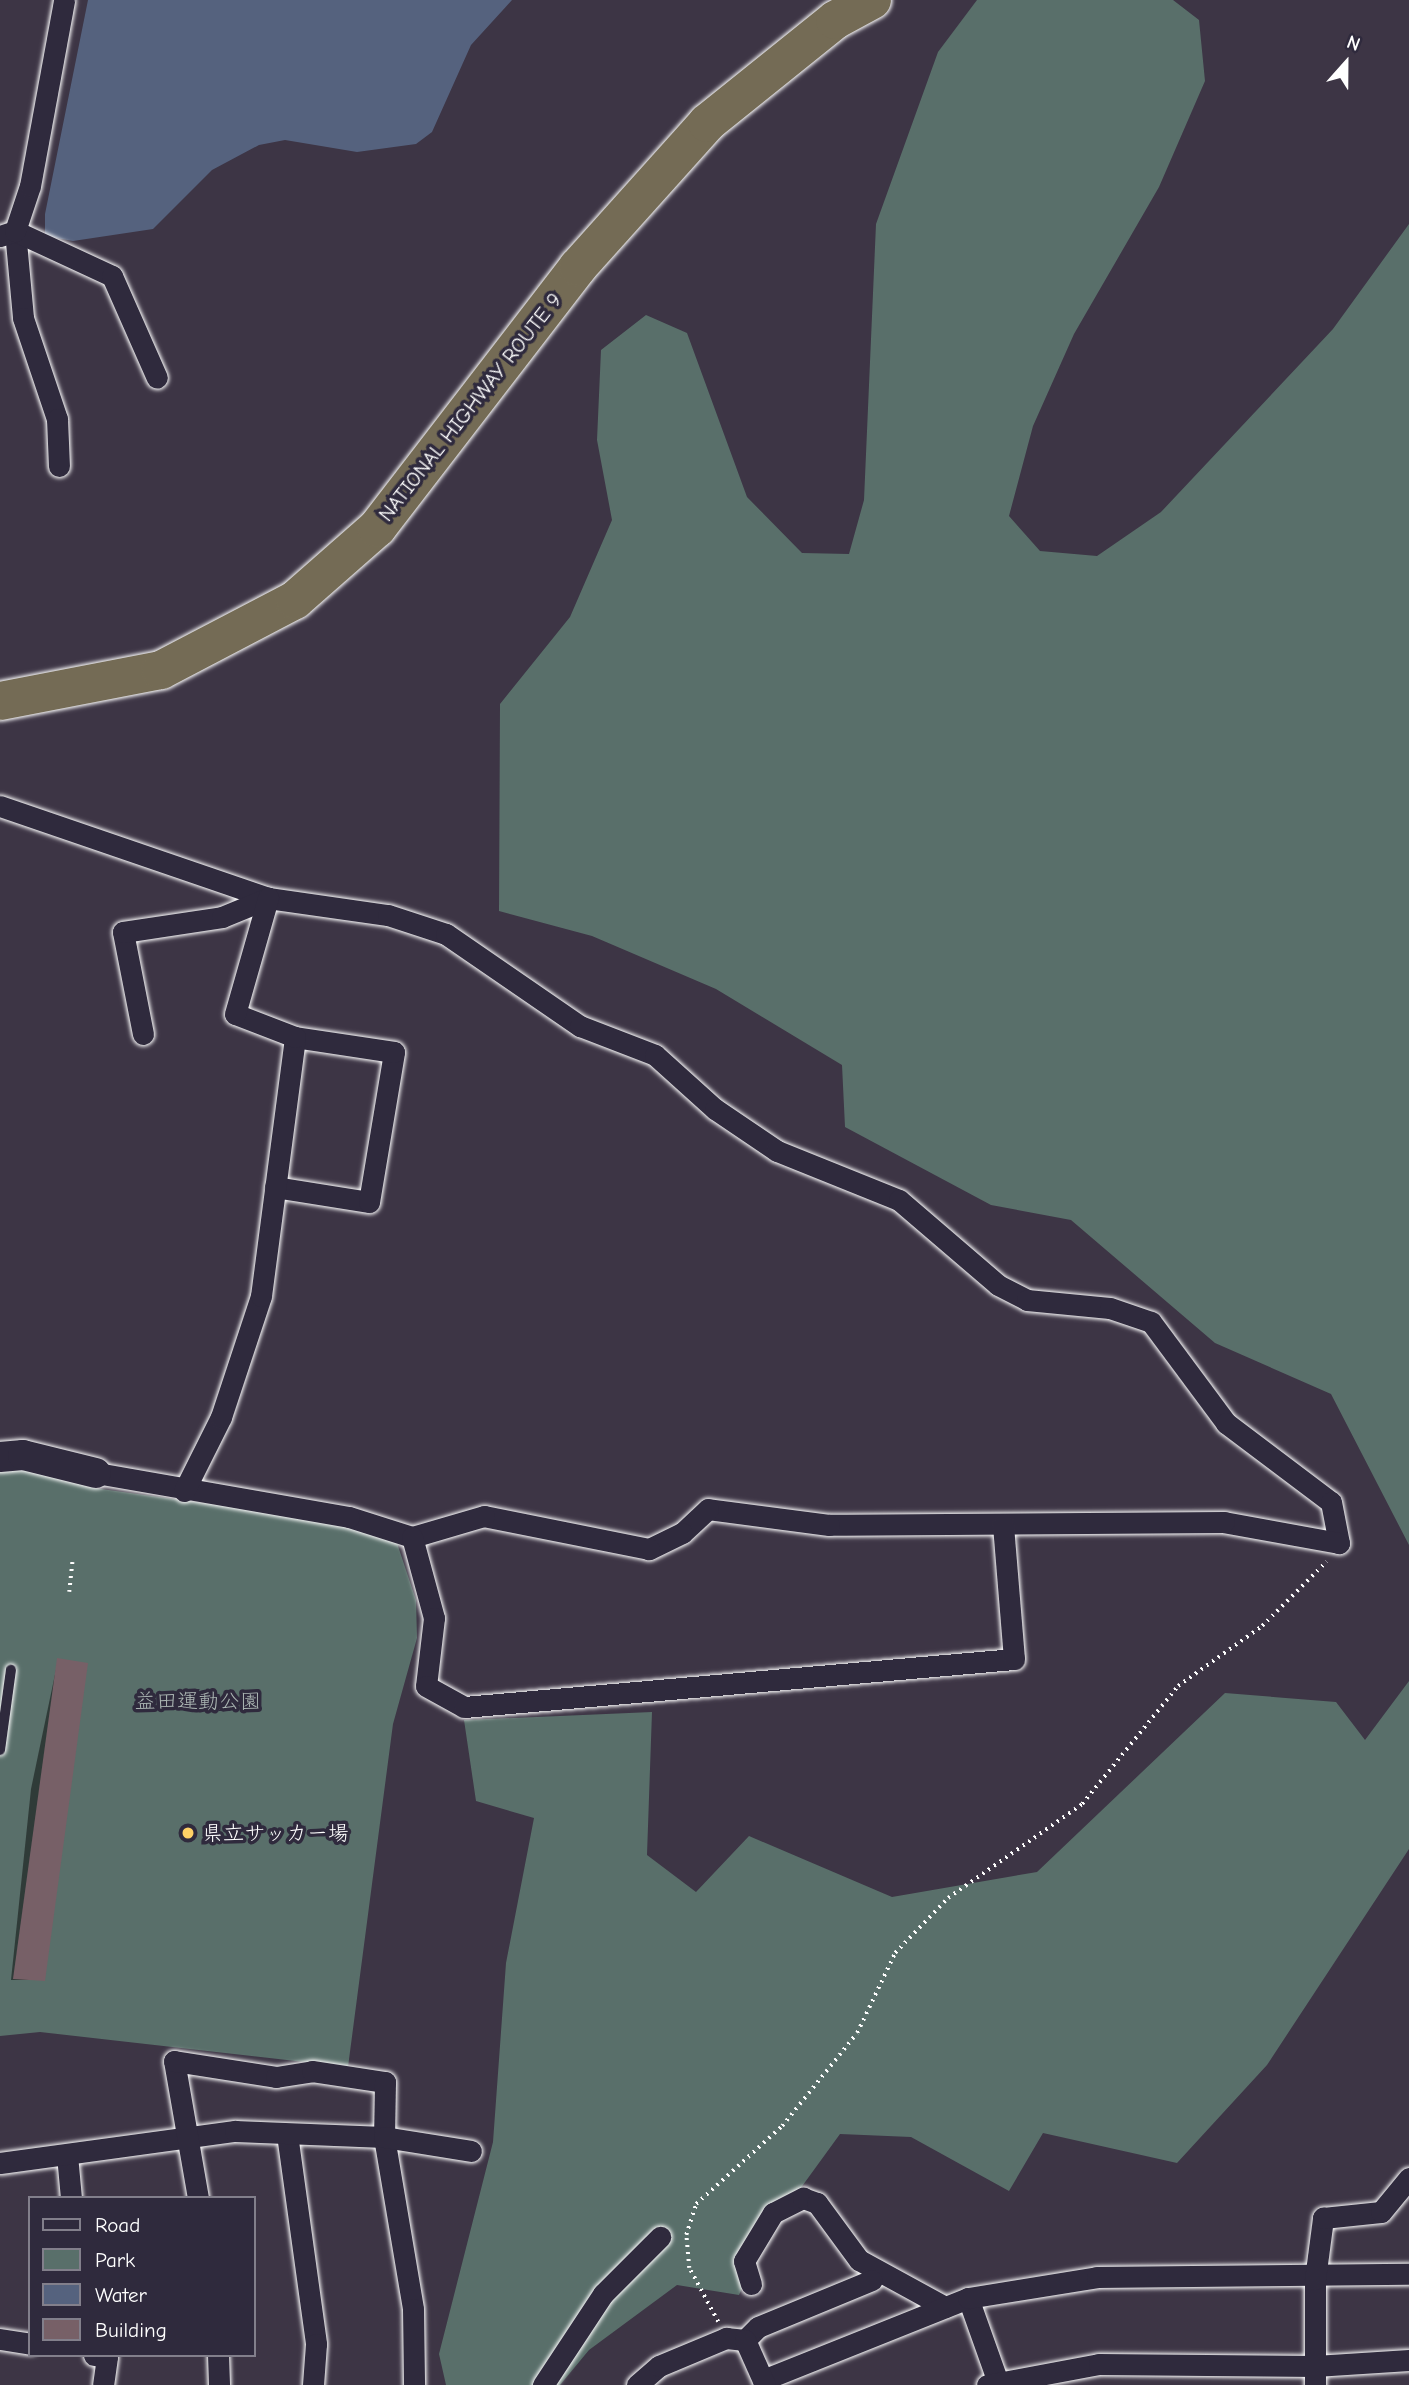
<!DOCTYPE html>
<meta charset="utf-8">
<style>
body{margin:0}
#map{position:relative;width:1409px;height:2385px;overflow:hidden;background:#3d3545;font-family:"Comic Neue","Klee One",sans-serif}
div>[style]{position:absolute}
.green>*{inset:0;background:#596f6a}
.water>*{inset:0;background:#55627e}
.shadow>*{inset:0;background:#0007}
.building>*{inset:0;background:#776067}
.path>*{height:3.5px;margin-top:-1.75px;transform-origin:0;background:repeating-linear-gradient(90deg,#fff 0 2px,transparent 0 7px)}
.roads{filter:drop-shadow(0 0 2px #fff) drop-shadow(0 0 2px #fff)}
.lane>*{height:10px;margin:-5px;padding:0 5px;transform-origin:5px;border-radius:5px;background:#2f2a3d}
.street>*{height:21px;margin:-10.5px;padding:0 10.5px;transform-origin:10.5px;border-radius:10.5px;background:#2f2a3d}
.secondary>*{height:30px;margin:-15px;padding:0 15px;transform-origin:15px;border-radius:15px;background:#2f2a3d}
.highway>*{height:38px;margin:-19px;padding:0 19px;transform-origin:19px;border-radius:19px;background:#746b55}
.dots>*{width:19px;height:19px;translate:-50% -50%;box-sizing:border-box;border:4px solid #2f2a3d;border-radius:50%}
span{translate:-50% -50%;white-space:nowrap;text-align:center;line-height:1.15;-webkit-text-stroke:7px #2f2a3d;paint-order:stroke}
.street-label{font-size:21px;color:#fff}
.park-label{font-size:21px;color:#acb7b4}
.poi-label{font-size:21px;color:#fff}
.left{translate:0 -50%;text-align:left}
.legend{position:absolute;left:28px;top:2196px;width:228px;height:161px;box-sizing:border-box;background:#2f2a3d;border:2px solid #827f8b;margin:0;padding:9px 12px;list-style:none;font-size:21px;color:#fff}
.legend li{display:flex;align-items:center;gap:14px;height:35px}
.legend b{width:35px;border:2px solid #827f8b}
.north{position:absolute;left:1311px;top:28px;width:70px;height:70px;-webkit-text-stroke:5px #2f2a3d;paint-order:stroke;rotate:21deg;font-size:19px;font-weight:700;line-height:28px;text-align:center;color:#fff}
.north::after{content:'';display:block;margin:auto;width:24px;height:32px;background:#fff;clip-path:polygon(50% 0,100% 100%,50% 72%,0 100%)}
</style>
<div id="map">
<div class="green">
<div style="clip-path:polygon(977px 0,1173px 0,1199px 20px,1205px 81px,1159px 187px,1074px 334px,1033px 426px,1009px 516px,1040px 551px,1097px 556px,1161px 512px,1333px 329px,1409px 224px,1409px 1545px,1331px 1394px,1215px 1343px,1071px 1220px,991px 1205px,845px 1127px,842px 1065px,716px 989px,592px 936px,499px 911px,500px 704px,570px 617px,612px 520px,597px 440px,601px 350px,646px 315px,687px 333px,747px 497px,802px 553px,849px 554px,864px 500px,876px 224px,938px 52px)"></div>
<div style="clip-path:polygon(19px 1469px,94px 1488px,349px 1523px,396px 1540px,416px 1600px,417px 1638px,393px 1724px,348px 2067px,40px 2032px,0 2036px,0 1471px)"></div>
<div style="clip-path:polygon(1409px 1681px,1409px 1849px,1267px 2065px,1177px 2163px,1043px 2133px,1009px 2191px,911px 2137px,840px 2134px,763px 2240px,739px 2295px,677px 2285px,589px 2350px,560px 2385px,446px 2385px,439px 2354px,493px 2142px,506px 1963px,534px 1818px,476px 1801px,464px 1720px,652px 1712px,647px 1855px,696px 1892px,749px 1836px,892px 1897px,1037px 1872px,1225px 1693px,1336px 1702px,1365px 1740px)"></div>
</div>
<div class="water">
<div style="clip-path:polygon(88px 0,512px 0,471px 45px,432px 132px,416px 144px,357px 152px,285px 140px,259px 145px,212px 170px,153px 229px,73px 241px,45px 236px,45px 214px)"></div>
</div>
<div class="shadow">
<div style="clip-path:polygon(58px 1660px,43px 1980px,11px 1980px,31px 1789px)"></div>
</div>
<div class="building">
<div style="clip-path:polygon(57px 1658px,88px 1663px,45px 1981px,13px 1979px)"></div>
</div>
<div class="path">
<div style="left:69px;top:1592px;width:30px;rotate:-84deg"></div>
<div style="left:718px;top:2322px;width:61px;rotate:-118.2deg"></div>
<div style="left:689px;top:2268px;width:33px;rotate:-95deg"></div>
<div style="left:686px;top:2235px;width:33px;rotate:-72deg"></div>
<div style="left:696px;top:2204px;width:116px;rotate:-42.2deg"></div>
<div style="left:782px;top:2126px;width:119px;rotate:-51.1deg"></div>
<div style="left:857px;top:2033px;width:89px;rotate:-64.6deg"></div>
<div style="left:895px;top:1953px;width:76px;rotate:-46.1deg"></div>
<div style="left:948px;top:1898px;width:164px;rotate:-35deg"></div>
<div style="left:1082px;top:1804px;width:152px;rotate:-50.9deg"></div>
<div style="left:1178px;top:1686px;width:103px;rotate:-35.5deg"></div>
<div style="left:1262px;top:1626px;width:91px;rotate:-45deg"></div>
</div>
<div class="roads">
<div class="lane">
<div style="left:0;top:1750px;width:81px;rotate:-82.2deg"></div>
</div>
<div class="street">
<div style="left:15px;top:231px;width:87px;rotate:84.7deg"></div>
<div style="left:23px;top:318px;width:107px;rotate:71.4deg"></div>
<div style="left:57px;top:419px;width:47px;rotate:87.6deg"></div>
<div style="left:15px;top:231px;width:107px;rotate:24.9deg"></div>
<div style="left:112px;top:276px;width:111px;rotate:66.2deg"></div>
<div style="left:0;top:236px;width:16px;rotate:-18deg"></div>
<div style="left:15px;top:231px;width:47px;rotate:-71.6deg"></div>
<div style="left:30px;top:186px;width:189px;rotate:-79.6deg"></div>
<div style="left:0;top:806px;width:283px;rotate:18.9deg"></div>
<div style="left:268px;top:898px;width:121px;rotate:8.1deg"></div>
<div style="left:388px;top:915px;width:61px;rotate:18.1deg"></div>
<div style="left:446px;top:934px;width:163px;rotate:34.5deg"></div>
<div style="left:580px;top:1026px;width:80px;rotate:21.1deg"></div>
<div style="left:655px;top:1055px;width:81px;rotate:42deg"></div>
<div style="left:715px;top:1109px;width:75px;rotate:34.1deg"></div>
<div style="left:777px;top:1151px;width:131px;rotate:21.9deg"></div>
<div style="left:899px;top:1200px;width:130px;rotate:40.6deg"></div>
<div style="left:998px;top:1285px;width:33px;rotate:27deg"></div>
<div style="left:1027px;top:1300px;width:83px;rotate:5.5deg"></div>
<div style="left:1110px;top:1308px;width:43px;rotate:18.9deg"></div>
<div style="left:1151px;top:1322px;width:126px;rotate:53.4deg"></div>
<div style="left:1226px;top:1423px;width:131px;rotate:37deg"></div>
<div style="left:1331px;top:1502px;width:42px;rotate:79deg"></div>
<div style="left:1339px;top:1543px;width:117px;rotate:-169.7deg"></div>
<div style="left:1224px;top:1522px;width:395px;rotate:179.6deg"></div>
<div style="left:829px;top:1525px;width:122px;rotate:-172.5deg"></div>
<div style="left:708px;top:1509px;width:35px;rotate:137deg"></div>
<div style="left:682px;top:1533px;width:37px;rotate:154deg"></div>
<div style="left:649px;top:1549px;width:168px;rotate:-168.7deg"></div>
<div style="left:484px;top:1516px;width:75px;rotate:163.7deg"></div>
<div style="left:412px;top:1537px;width:66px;rotate:-162.4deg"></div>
<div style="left:349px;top:1517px;width:257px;rotate:-170.1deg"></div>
<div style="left:143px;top:1034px;width:104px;rotate:-101.1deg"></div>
<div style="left:123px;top:932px;width:100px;rotate:-8.6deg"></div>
<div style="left:222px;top:917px;width:50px;rotate:-22.4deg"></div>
<div style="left:275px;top:1187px;width:95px;rotate:9.1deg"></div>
<div style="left:369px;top:1202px;width:152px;rotate:-80.5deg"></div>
<div style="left:394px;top:1052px;width:100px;rotate:-171.4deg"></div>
<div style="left:184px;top:1491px;width:83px;rotate:-63.4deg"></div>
<div style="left:221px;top:1417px;width:127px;rotate:-71.7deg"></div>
<div style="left:261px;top:1296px;width:261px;rotate:-82.5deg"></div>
<div style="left:295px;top:1037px;width:64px;rotate:-159deg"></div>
<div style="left:235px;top:1014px;width:121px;rotate:-74.1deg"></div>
<div style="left:412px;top:1537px;width:84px;rotate:74.8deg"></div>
<div style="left:434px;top:1618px;width:68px;rotate:96.7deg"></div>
<div style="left:426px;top:1686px;width:43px;rotate:28.9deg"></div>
<div style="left:464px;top:1707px;width:552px;rotate:-4.99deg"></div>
<div style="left:1014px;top:1659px;width:135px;rotate:-94.7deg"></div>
<div style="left:287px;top:2134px;width:212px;rotate:82.1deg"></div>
<div style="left:316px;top:2344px;width:41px;rotate:94.2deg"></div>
<div style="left:67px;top:2155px;width:43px;rotate:84.7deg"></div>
<div style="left:0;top:2163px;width:237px;rotate:-7.8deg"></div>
<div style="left:235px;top:2131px;width:149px;rotate:2.3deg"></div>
<div style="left:384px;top:2137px;width:174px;rotate:80.4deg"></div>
<div style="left:413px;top:2309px;width:76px;rotate:89.2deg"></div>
<div style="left:198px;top:2198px;width:139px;rotate:-99.9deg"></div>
<div style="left:174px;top:2061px;width:103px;rotate:8.9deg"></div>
<div style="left:276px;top:2077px;width:36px;rotate:-9deg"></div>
<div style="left:312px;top:2071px;width:74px;rotate:8.6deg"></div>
<div style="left:385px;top:2082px;width:55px;rotate:91deg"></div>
<div style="left:384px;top:2137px;width:88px;rotate:9.1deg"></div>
<div style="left:751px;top:2284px;width:24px;rotate:-107deg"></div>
<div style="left:744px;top:2261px;width:56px;rotate:-58.9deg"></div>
<div style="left:773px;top:2213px;width:34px;rotate:-27deg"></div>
<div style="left:803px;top:2198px;width:15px;rotate:20deg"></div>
<div style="left:817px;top:2203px;width:71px;rotate:53.6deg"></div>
<div style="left:859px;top:2260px;width:98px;rotate:28.7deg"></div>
<div style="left:968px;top:2298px;width:92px;rotate:70.4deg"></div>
<div style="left:0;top:2339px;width:30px;rotate:9deg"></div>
<div style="left:745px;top:2340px;width:18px;rotate:-45deg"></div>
<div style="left:758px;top:2327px;width:123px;rotate:-22.4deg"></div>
<div style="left:94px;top:2355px;width:13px;rotate:9deg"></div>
<div style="left:107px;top:2357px;width:28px;rotate:98deg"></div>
<div style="left:218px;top:2355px;width:30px;rotate:88deg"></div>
<div style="left:763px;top:2380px;width:221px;rotate:-21.8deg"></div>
<div style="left:968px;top:2298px;width:131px;rotate:-9.2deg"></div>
<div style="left:1097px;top:2277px;width:312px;rotate:-0.6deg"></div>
<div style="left:543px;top:2385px;width:109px;rotate:-56.6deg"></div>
<div style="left:603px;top:2294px;width:81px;rotate:-45deg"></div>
<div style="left:637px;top:2385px;width:29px;rotate:-41deg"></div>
<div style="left:659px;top:2366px;width:73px;rotate:-22.7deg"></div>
<div style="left:726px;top:2338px;width:19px;rotate:6deg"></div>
<div style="left:745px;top:2340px;width:49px;rotate:66deg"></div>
<div style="left:987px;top:2385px;width:114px;rotate:-10.6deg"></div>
<div style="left:1099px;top:2364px;width:216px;rotate:0.5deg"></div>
<div style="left:1315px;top:2366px;width:94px;rotate:-3.7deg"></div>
<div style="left:1315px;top:2385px;width:106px;rotate:-90deg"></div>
<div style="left:1315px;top:2279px;width:62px;rotate:-82.5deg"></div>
<div style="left:1323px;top:2218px;width:58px;rotate:-5.9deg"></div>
<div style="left:1381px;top:2212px;width:44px;rotate:-50.5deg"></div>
</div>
<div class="secondary">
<div style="left:0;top:1457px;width:23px;rotate:-5deg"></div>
<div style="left:23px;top:1455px;width:75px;rotate:13.9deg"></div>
</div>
<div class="highway">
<div style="left:0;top:701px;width:164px;rotate:-10.9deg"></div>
<div style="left:161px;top:670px;width:151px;rotate:-27.6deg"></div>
<div style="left:295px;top:600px;width:109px;rotate:-41.3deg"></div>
<div style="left:377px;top:528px;width:329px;rotate:-52.4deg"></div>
<div style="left:578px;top:267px;width:193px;rotate:-48.1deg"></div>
<div style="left:707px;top:123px;width:164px;rotate:-38.8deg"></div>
<div style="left:835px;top:20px;width:42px;rotate:-28.4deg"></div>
</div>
</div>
<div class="dots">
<div style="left:188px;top:1833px;background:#ffd166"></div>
</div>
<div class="street-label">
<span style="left:470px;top:407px;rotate:-52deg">NATIONAL HIGHWAY ROUTE 9</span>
</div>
<div class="park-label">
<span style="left:198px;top:1701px">益田運動公園</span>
</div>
<div class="poi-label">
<span class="left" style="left:202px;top:1833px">県立サッカー場</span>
</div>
<ul class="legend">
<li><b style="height:9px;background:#2f2a3d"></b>Road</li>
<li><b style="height:19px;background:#596f6a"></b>Park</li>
<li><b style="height:19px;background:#55627e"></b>Water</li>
<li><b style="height:19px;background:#776067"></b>Building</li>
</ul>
<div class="north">N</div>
</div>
